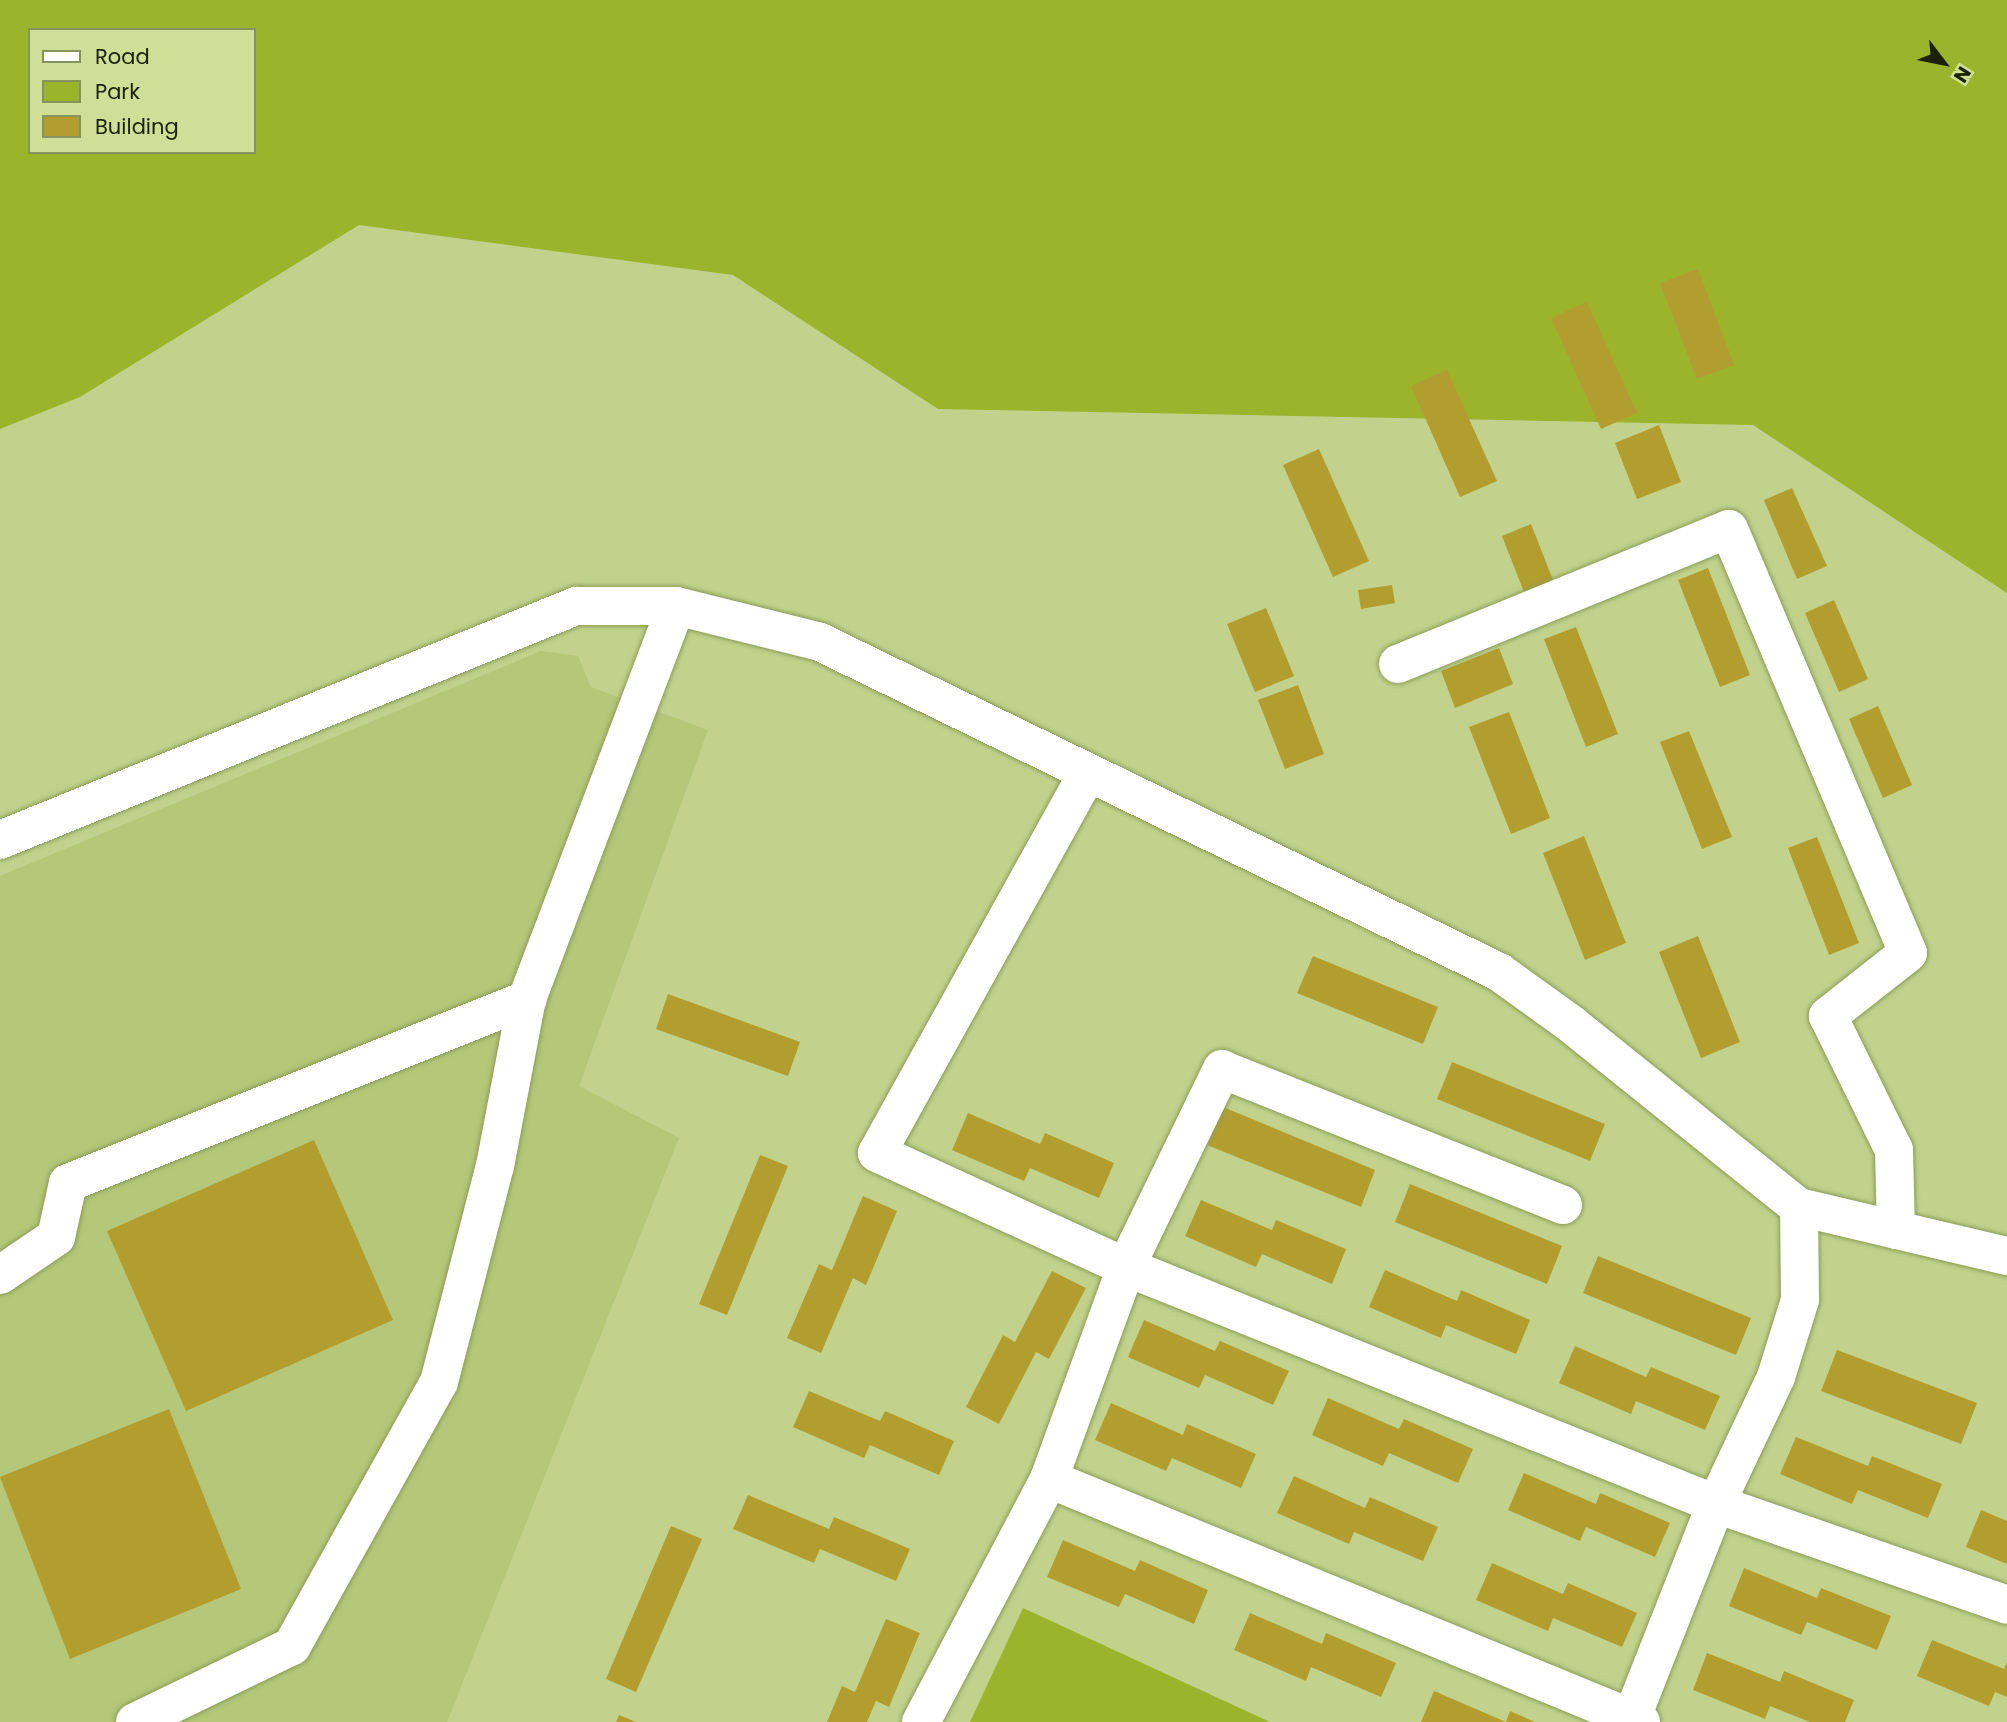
<!DOCTYPE html>
<style>
body{margin:0}
#map{position:relative;width:2007px;height:1722px;overflow:hidden;background:#c2d28c;font-family:Poppins,sans-serif}
div>[style]{position:absolute}
.built>*{inset:0;background:#b5c778}
.green>*{inset:0;background:#9cb32c}
.building>*{inset:0;background:#b29e2f}
.roads{filter:drop-shadow(0 0 2px #8d9c58) drop-shadow(0 0 2px #8d9c58)}
.minor>*{height:38px;margin:-19px;padding:0 19px;transform-origin:19px;border-radius:19px;background:#fff}
span{translate:-50% -50%;white-space:nowrap;text-align:center;line-height:1.15;-webkit-text-stroke:5px #cfdf98;paint-order:stroke}
.legend{position:absolute;left:28px;top:28px;width:228px;height:126px;box-sizing:border-box;background:#cfdf98;border:2px solid #87935d;margin:0;padding:9px 12px;list-style:none;font-size:21px;color:#1c2105}
.legend li{display:flex;align-items:center;gap:14px;height:35px}
.legend b{width:35px;border:2px solid #87935d}
.north{position:absolute;left:1909px;top:28px;width:70px;height:70px;-webkit-text-stroke:5px #cfdf98;paint-order:stroke;rotate:122deg;font-size:19px;font-weight:700;line-height:28px;text-align:center;color:#1c2105}
.north::after{content:'';display:block;margin:auto;width:24px;height:32px;background:#1c2105;clip-path:polygon(50% 0,100% 100%,50% 72%,0 100%)}
</style>
<div id="map">
<div class="built">
<div style="clip-path:polygon(541px 651px,578px 656px,591px 687px,708px 730px,579px 1086px,679px 1138px,447px 1722px,0 1722px,0 876px)"></div>
</div>
<div class="green">
<div style="clip-path:polygon(evenodd,0 0,2007px 0,2007px 593px,1753px 425px,938px 409px,733px 275px,359px 225px,80px 397px,0 429px,0 0,30px 30px,254px 30px,254px 152px,30px 152px,30px 30px)"></div>
<div style="clip-path:polygon(1023px 1608px,1270px 1722px,970px 1722px)"></div>
</div>
<div class="building">
<div style="clip-path:polygon(1698px 269px,1734px 365px,1697px 379px,1660px 283px)"></div>
<div style="clip-path:polygon(1587px 302px,1637px 413px,1601px 429px,1551px 318px)"></div>
<div style="clip-path:polygon(1447px 370px,1497px 481px,1460px 497px,1411px 386px)"></div>
<div style="clip-path:polygon(1659px 425px,1681px 482px,1637px 499px,1615px 443px)"></div>
<div style="clip-path:polygon(1319px 449px,1369px 561px,1333px 577px,1283px 465px)"></div>
<div style="clip-path:polygon(1792px 488px,1827px 566px,1797px 579px,1764px 500px)"></div>
<div style="clip-path:polygon(1531px 524px,1553px 580px,1524px 592px,1502px 536px)"></div>
<div style="clip-path:polygon(1708px 568px,1750px 675px,1720px 687px,1678px 580px)"></div>
<div style="clip-path:polygon(1392px 585px,1395px 603px,1361px 609px,1358px 590px)"></div>
<div style="clip-path:polygon(1834px 600px,1868px 679px,1839px 692px,1805px 613px)"></div>
<div style="clip-path:polygon(1266px 608px,1294px 676px,1255px 692px,1227px 624px)"></div>
<div style="clip-path:polygon(1576px 627px,1618px 734px,1586px 747px,1544px 639px)"></div>
<div style="clip-path:polygon(1499px 648px,1513px 684px,1455px 708px,1441px 671px)"></div>
<div style="clip-path:polygon(1298px 685px,1324px 754px,1285px 769px,1258px 700px)"></div>
<div style="clip-path:polygon(1878px 706px,1912px 785px,1883px 798px,1849px 719px)"></div>
<div style="clip-path:polygon(1509px 712px,1550px 818px,1511px 834px,1469px 727px)"></div>
<div style="clip-path:polygon(1689px 731px,1732px 837px,1702px 849px,1660px 742px)"></div>
<div style="clip-path:polygon(1584px 836px,1626px 943px,1585px 960px,1543px 853px)"></div>
<div style="clip-path:polygon(1817px 837px,1859px 943px,1829px 955px,1788px 848px)"></div>
<div style="clip-path:polygon(1698px 936px,1740px 1042px,1701px 1058px,1659px 952px)"></div>
<div style="clip-path:polygon(1313px 956px,1438px 1007px,1423px 1044px,1297px 993px)"></div>
<div style="clip-path:polygon(668px 994px,800px 1042px,788px 1076px,656px 1029px)"></div>
<div style="clip-path:polygon(1452px 1062px,1605px 1124px,1590px 1161px,1437px 1099px)"></div>
<div style="clip-path:polygon(1223px 1107px,1375px 1170px,1361px 1207px,1207px 1145px)"></div>
<div style="clip-path:polygon(968px 1113px,1040px 1144px,1045px 1133px,1114px 1163px,1099px 1198px,1030px 1168px,1024px 1181px,952px 1150px)"></div>
<div style="clip-path:polygon(314px 1140px,393px 1320px,186px 1411px,107px 1231px)"></div>
<div style="clip-path:polygon(760px 1155px,788px 1166px,727px 1315px,699px 1304px)"></div>
<div style="clip-path:polygon(1410px 1184px,1562px 1246px,1547px 1284px,1395px 1222px)"></div>
<div style="clip-path:polygon(863px 1196px,897px 1211px,866px 1285px,853px 1278px,821px 1353px,787px 1338px,819px 1264px,832px 1270px)"></div>
<div style="clip-path:polygon(1201px 1200px,1272px 1230px,1276px 1220px,1346px 1249px,1332px 1284px,1262px 1254px,1256px 1267px,1185px 1236px)"></div>
<div style="clip-path:polygon(1598px 1256px,1751px 1318px,1736px 1355px,1583px 1293px)"></div>
<div style="clip-path:polygon(1385px 1270px,1457px 1301px,1461px 1290px,1530px 1320px,1516px 1354px,1446px 1325px,1441px 1338px,1369px 1307px)"></div>
<div style="clip-path:polygon(1052px 1271px,1086px 1288px,1049px 1359px,1036px 1352px,999px 1424px,966px 1407px,1003px 1335px,1015px 1342px)"></div>
<div style="clip-path:polygon(1144px 1320px,1215px 1351px,1220px 1341px,1289px 1371px,1273px 1405px,1205px 1375px,1199px 1388px,1128px 1357px)"></div>
<div style="clip-path:polygon(1575px 1346px,1646px 1377px,1651px 1367px,1720px 1396px,1705px 1430px,1636px 1401px,1631px 1414px,1559px 1383px)"></div>
<div style="clip-path:polygon(1837px 1350px,1977px 1403px,1961px 1444px,1821px 1391px)"></div>
<div style="clip-path:polygon(809px 1391px,880px 1421px,885px 1411px,954px 1441px,939px 1475px,870px 1445px,864px 1458px,793px 1427px)"></div>
<div style="clip-path:polygon(1328px 1398px,1399px 1429px,1404px 1419px,1473px 1449px,1458px 1483px,1389px 1453px,1383px 1466px,1312px 1435px)"></div>
<div style="clip-path:polygon(1111px 1403px,1183px 1435px,1187px 1424px,1256px 1454px,1241px 1488px,1172px 1458px,1166px 1471px,1095px 1440px)"></div>
<div style="clip-path:polygon(169px 1409px,241px 1589px,70px 1659px,0 1477px)"></div>
<div style="clip-path:polygon(1796px 1437px,1868px 1466px,1872px 1456px,1942px 1484px,1928px 1518px,1858px 1490px,1852px 1504px,1780px 1474px)"></div>
<div style="clip-path:polygon(1524px 1473px,1596px 1504px,1600px 1493px,1670px 1523px,1655px 1557px,1586px 1527px,1580px 1541px,1508px 1510px)"></div>
<div style="clip-path:polygon(1294px 1476px,1365px 1508px,1370px 1497px,1438px 1527px,1423px 1561px,1354px 1532px,1349px 1544px,1277px 1513px)"></div>
<div style="clip-path:polygon(748px 1495px,829px 1529px,834px 1517px,910px 1549px,896px 1581px,820px 1549px,814px 1563px,733px 1529px)"></div>
<div style="clip-path:polygon(1981px 1510px,2007px 1521px,2007px 1564px,1966px 1547px)"></div>
<div style="clip-path:polygon(671px 1526px,702px 1539px,636px 1692px,606px 1679px)"></div>
<div style="clip-path:polygon(1063px 1540px,1135px 1571px,1140px 1560px,1208px 1590px,1194px 1624px,1125px 1594px,1119px 1607px,1047px 1577px)"></div>
<div style="clip-path:polygon(1492px 1563px,1563px 1594px,1568px 1583px,1637px 1613px,1622px 1647px,1553px 1618px,1548px 1631px,1476px 1600px)"></div>
<div style="clip-path:polygon(1744px 1568px,1817px 1598px,1821px 1588px,1891px 1616px,1877px 1650px,1807px 1622px,1801px 1635px,1729px 1606px)"></div>
<div style="clip-path:polygon(1250px 1613px,1322px 1644px,1326px 1633px,1396px 1663px,1381px 1697px,1311px 1667px,1306px 1681px,1234px 1650px)"></div>
<div style="clip-path:polygon(886px 1619px,920px 1633px,889px 1707px,876px 1701px,867px 1722px,827px 1722px,842px 1686px,855px 1692px)"></div>
<div style="clip-path:polygon(1932px 1640px,2004px 1669px,2007px 1662px,2007px 1697px,1995px 1692px,1989px 1706px,1917px 1676px)"></div>
<div style="clip-path:polygon(1707px 1653px,1780px 1682px,1784px 1671px,1854px 1700px,1845px 1722px,1810px 1722px,1770px 1706px,1765px 1719px,1693px 1690px)"></div>
<div style="clip-path:polygon(1434px 1691px,1506px 1722px,1510px 1711px,1535px 1722px,1421px 1722px)"></div>
<div style="clip-path:polygon(619px 1715px,636px 1722px,616px 1722px)"></div>
</div>
<div class="roads">
<div class="minor">
<div style="left:1398px;top:664px;width:357px;rotate:-22.2deg"></div>
<div style="left:1729px;top:529px;width:460px;rotate:67.1deg"></div>
<div style="left:1908px;top:953px;width:102px;rotate:141.8deg"></div>
<div style="left:1828px;top:1016px;width:149px;rotate:63.8deg"></div>
<div style="left:1894px;top:1150px;width:80px;rotate:88.6deg"></div>
<div style="left:0;top:840px;width:622px;rotate:-22.11deg"></div>
<div style="left:576px;top:606px;width:100px"></div>
<div style="left:676px;top:606px;width:148px;rotate:14deg"></div>
<div style="left:820px;top:642px;width:755px;rotate:25.92deg"></div>
<div style="left:1499px;top:972px;width:89px;rotate:35.8deg"></div>
<div style="left:1571px;top:1024px;width:292px;rotate:38.8deg"></div>
<div style="left:1799px;top:1207px;width:214px;rotate:13.3deg"></div>
<div style="left:1563px;top:1205px;width:367px;rotate:-158.3deg"></div>
<div style="left:1222px;top:1069px;width:220px;rotate:115.9deg"></div>
<div style="left:1126px;top:1267px;width:636px;rotate:21.89deg"></div>
<div style="left:1716px;top:1504px;width:308px;rotate:19.1deg"></div>
<div style="left:0;top:1275px;width:68px;rotate:-34.2deg"></div>
<div style="left:56px;top:1237px;width:55px;rotate:-77.5deg"></div>
<div style="left:68px;top:1183px;width:495px;rotate:-21.8deg"></div>
<div style="left:1049px;top:1479px;width:640px;rotate:22.32deg"></div>
<div style="left:135px;top:1722px;width:174px;rotate:-25.8deg"></div>
<div style="left:292px;top:1646px;width:302px;rotate:-60.9deg"></div>
<div style="left:439px;top:1382px;width:223px;rotate:-75.5deg"></div>
<div style="left:495px;top:1166px;width:170px;rotate:-79.2deg"></div>
<div style="left:527px;top:999px;width:420px;rotate:-69.2deg"></div>
<div style="left:921px;top:1722px;width:275px;rotate:-62.2deg"></div>
<div style="left:1049px;top:1479px;width:226px;rotate:-70deg"></div>
<div style="left:1126px;top:1267px;width:274px;rotate:-155.4deg"></div>
<div style="left:877px;top:1153px;width:435px;rotate:-61deg"></div>
<div style="left:1630px;top:1722px;width:234px;rotate:-68.5deg"></div>
<div style="left:1716px;top:1504px;width:140px;rotate:-64.7deg"></div>
<div style="left:1776px;top:1377px;width:81px;rotate:-72.7deg"></div>
<div style="left:1800px;top:1300px;width:93px;rotate:-90.6deg"></div>
</div>
</div>
<ul class="legend">
<li><b style="height:9px;background:#fff"></b>Road</li>
<li><b style="height:19px;background:#9cb32c"></b>Park</li>
<li><b style="height:19px;background:#b29e2f"></b>Building</li>
</ul>
<div class="north">N</div>
</div>
